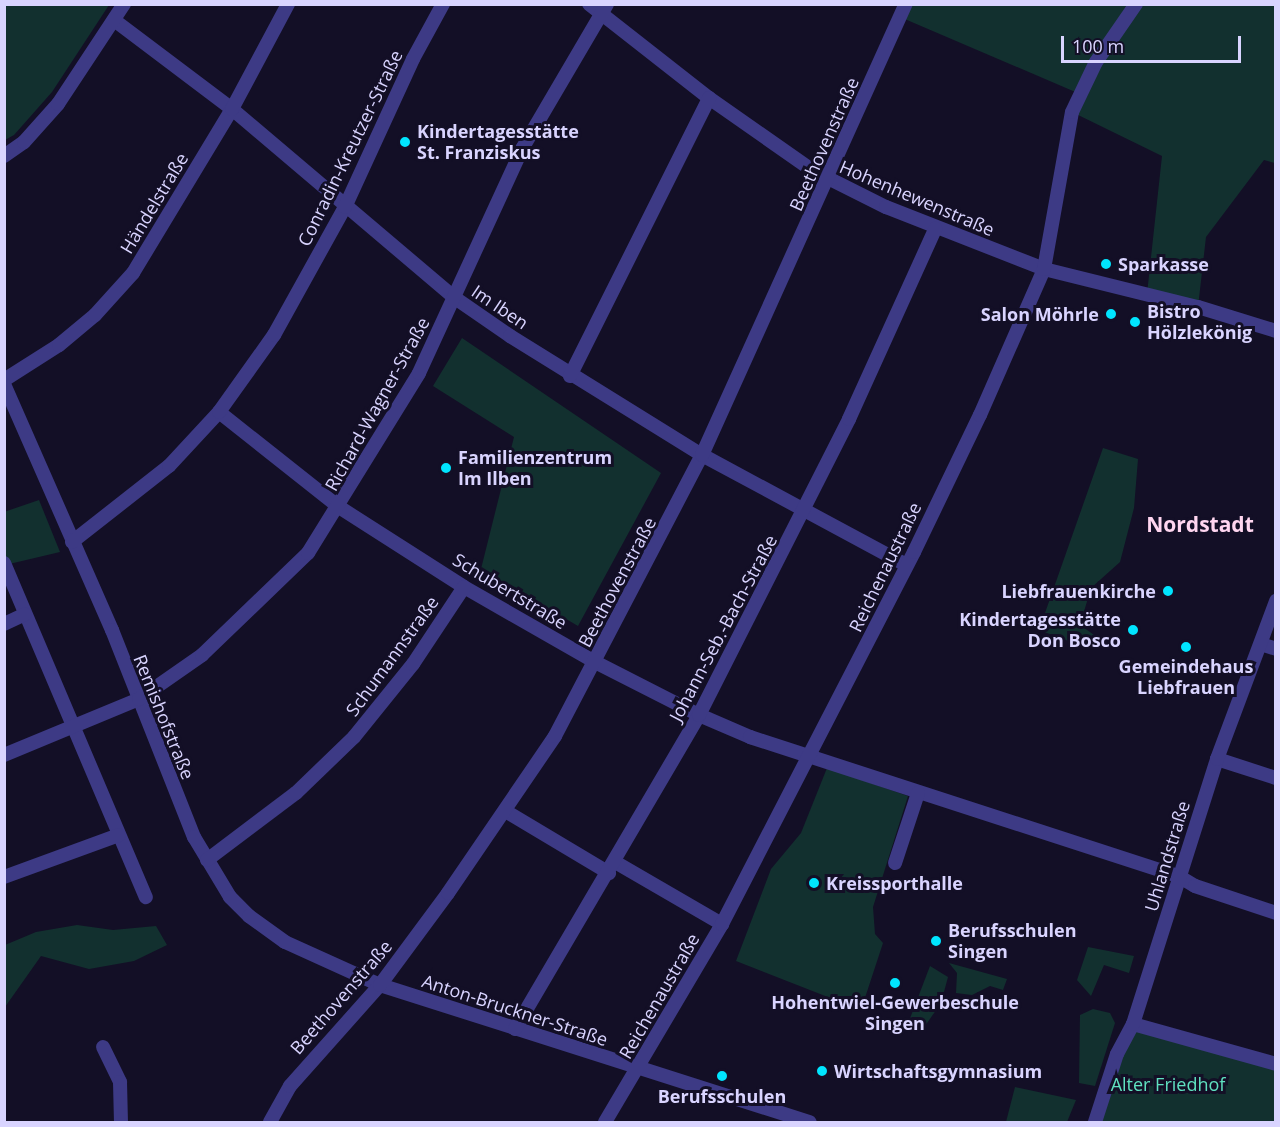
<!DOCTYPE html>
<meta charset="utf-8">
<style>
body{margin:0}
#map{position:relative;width:1280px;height:1127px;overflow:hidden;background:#130f26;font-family:"Open Sans",sans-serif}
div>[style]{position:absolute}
.green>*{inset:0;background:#12302f}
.minor>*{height:14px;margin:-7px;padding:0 7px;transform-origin:7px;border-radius:7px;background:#3d3a85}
.dots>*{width:16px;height:16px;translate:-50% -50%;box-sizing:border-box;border:3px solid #130f26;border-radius:50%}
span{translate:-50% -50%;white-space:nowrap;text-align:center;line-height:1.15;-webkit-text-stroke:6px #130f26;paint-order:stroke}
.poi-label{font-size:18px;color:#d9d4ff;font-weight:700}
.left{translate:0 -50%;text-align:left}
.right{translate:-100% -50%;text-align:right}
.street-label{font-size:18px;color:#d9d4ff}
.park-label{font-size:18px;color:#5fe0c0}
.quarter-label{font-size:21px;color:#ffd6f0;font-weight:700}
.frame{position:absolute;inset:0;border:6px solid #d9d4ff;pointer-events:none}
.scale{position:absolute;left:1061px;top:36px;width:180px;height:27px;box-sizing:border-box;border:3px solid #d9d4ff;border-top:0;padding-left:8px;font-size:18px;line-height:21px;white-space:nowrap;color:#d9d4ff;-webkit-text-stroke:4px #130f26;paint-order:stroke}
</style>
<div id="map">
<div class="green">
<div style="clip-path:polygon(5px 4px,109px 5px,52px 92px,14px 135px,5px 140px)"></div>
<div style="clip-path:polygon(906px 4px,1275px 5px,1275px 163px,1264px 160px,1206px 237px,1198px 307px,1147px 294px,1162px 156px,1072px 112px,1080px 94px,900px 17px)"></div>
<div style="clip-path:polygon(462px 338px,661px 473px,578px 626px,481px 569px,514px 437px,433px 386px)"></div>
<div style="clip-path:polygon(1103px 448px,1138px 459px,1134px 508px,1120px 562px,1091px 588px,1080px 625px,1097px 637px,1087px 648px,1039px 630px)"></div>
<div style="clip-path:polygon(39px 500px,60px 552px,5px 565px,4px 512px)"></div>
<div style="clip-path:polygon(827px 768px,908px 796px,873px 907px,875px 934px,883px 943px,861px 1010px,736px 961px,771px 869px,801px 833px)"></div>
<div style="clip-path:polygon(77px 925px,113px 930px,156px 926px,167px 945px,134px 961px,89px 969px,41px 956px,5px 1007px,5px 945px,36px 932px)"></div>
<div style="clip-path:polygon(1088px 947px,1134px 956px,1129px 973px,1104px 965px,1091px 996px,1077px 980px)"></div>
<div style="clip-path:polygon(949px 963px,1007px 979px,1003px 990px,990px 986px,972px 995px,956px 993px,957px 973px)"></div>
<div style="clip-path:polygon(930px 966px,948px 977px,941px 1003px,925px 1026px,909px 1021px)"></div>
<div style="clip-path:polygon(1093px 1009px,1110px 1013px,1115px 1023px,1095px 1086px,1079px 1083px,1080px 1015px)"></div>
<div style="clip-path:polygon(1133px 1024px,1275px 1064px,1275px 1122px,1097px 1122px)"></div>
<div style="clip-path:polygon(1015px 1087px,1076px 1100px,1067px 1122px,1006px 1122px)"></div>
</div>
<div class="minor">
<div style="left:589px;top:4px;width:152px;rotate:38.1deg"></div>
<div style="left:709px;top:98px;width:126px;rotate:35deg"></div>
<div style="left:812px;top:170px;width:83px;rotate:26.6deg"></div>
<div style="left:886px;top:207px;width:170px;rotate:21.4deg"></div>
<div style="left:1044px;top:269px;width:159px;rotate:13.9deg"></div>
<div style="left:1198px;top:307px;width:82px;rotate:17.1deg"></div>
<div style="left:114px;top:20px;width:148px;rotate:37deg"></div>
<div style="left:232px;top:109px;width:292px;rotate:40.3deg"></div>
<div style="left:455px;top:298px;width:67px;rotate:34.6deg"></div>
<div style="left:510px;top:336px;width:226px;rotate:31.8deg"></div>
<div style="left:702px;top:455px;width:232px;rotate:28.3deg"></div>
<div style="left:4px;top:156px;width:24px;rotate:-35deg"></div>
<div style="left:24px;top:142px;width:51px;rotate:-48.2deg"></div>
<div style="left:58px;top:104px;width:120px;rotate:-56.6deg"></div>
<div style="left:570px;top:376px;width:311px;rotate:-63.4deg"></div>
<div style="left:4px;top:380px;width:65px;rotate:-32.5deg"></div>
<div style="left:59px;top:345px;width:47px;rotate:-39.8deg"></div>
<div style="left:95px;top:315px;width:57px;rotate:-47.9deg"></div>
<div style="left:133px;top:273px;width:192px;rotate:-58.9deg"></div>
<div style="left:232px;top:109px;width:119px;rotate:-61.9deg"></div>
<div style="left:4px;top:384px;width:269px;rotate:66.3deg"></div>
<div style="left:112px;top:630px;width:223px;rotate:68.4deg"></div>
<div style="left:194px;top:837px;width:70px;rotate:59deg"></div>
<div style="left:230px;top:897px;width:27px;rotate:45deg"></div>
<div style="left:249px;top:916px;width:44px;rotate:35.8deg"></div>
<div style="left:285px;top:942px;width:104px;rotate:24.4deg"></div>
<div style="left:380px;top:985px;width:451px;rotate:17.7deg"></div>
<div style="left:219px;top:412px;width:153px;rotate:38.4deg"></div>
<div style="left:339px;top:507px;width:148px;rotate:32.6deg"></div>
<div style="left:464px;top:587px;width:151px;rotate:29.8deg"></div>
<div style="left:595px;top:662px;width:117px;rotate:27deg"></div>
<div style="left:699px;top:715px;width:56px;rotate:23.3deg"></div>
<div style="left:750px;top:737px;width:452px;rotate:18deg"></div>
<div style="left:1180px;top:877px;width:17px;rotate:31deg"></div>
<div style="left:1195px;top:886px;width:85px;rotate:18.4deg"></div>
<div style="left:72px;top:542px;width:123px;rotate:-38.1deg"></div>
<div style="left:169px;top:466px;width:74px;rotate:-47.2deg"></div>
<div style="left:219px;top:412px;width:95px;rotate:-54.5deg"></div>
<div style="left:274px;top:335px;width:146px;rotate:-61deg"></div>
<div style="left:345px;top:207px;width:163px;rotate:-65.3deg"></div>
<div style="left:413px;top:59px;width:63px;rotate:-61.4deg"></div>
<div style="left:4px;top:563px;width:363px;rotate:67deg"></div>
<div style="left:4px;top:624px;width:23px;rotate:-25deg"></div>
<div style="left:1261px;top:644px;width:16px;rotate:18deg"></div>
<div style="left:4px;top:755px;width:146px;rotate:-22.5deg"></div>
<div style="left:139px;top:699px;width:77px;rotate:-34.9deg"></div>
<div style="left:202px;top:655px;width:147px;rotate:-43.9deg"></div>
<div style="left:308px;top:553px;width:211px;rotate:-58.3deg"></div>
<div style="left:419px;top:373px;width:247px;rotate:-65.3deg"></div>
<div style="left:522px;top:149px;width:168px;rotate:-59.6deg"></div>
<div style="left:1217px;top:759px;width:62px;rotate:17.9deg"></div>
<div style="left:507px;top:812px;width:119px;rotate:30.9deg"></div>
<div style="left:207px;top:860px;width:111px;rotate:-37deg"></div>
<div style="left:296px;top:793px;width:81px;rotate:-44deg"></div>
<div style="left:354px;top:737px;width:94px;rotate:-51.1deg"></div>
<div style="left:413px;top:664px;width:92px;rotate:-56.5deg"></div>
<div style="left:615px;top:862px;width:124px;rotate:30.1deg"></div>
<div style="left:895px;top:863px;width:74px;rotate:-71.8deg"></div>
<div style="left:4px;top:877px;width:122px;rotate:-20.1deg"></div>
<div style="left:1133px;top:1024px;width:148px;rotate:15.6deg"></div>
<div style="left:515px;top:1029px;width:364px;rotate:-59.6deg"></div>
<div style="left:699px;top:715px;width:332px;rotate:-63.1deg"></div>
<div style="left:849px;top:419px;width:209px;rotate:-65.6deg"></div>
<div style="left:103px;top:1047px;width:39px;rotate:64deg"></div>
<div style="left:120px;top:1082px;width:40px;rotate:88.6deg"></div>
<div style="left:270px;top:1122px;width:41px;rotate:-60.9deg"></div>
<div style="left:290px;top:1086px;width:135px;rotate:-48.3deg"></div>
<div style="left:380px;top:985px;width:114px;rotate:-53.5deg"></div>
<div style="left:448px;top:893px;width:190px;rotate:-55.7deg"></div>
<div style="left:555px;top:736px;width:317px;rotate:-62.4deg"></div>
<div style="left:702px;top:455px;width:495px;rotate:-65.7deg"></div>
<div style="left:605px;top:1122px;width:230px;rotate:-59.4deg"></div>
<div style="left:722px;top:924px;width:419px;rotate:-62.7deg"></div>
<div style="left:914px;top:552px;width:152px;rotate:-64.3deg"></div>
<div style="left:980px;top:415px;width:159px;rotate:-66.3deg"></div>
<div style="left:1044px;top:269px;width:159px;rotate:-79.9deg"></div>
<div style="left:1072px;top:112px;width:55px;rotate:-64.4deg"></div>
<div style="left:1096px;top:62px;width:70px;rotate:-55.4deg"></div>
<div style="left:1095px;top:1122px;width:71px;rotate:-72.1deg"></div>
<div style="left:1117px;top:1054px;width:34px;rotate:-62deg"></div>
<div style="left:1133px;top:1024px;width:278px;rotate:-72.4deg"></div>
<div style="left:1217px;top:759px;width:169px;rotate:-69.5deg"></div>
</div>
<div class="dots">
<div style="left:405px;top:142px;background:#00e5ff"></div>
<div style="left:1106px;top:264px;background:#00e5ff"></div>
<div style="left:1111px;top:314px;background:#00e5ff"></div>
<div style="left:1135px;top:322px;background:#00e5ff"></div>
<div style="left:446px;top:468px;background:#00e5ff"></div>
<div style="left:1168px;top:591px;background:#00e5ff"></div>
<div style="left:1133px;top:630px;background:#00e5ff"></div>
<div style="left:1186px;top:647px;background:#00e5ff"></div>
<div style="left:814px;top:883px;background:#00e5ff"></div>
<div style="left:936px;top:941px;background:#00e5ff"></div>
<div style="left:895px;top:983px;background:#00e5ff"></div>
<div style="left:822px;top:1071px;background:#00e5ff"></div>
<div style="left:722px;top:1076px;background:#00e5ff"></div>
</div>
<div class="poi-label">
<span class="left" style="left:417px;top:142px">Kindertagesstätte<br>St. Franziskus</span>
<span class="left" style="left:1118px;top:264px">Sparkasse</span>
<span class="left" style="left:1147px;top:322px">Bistro<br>Hölzlekönig</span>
<span class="right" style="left:1099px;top:314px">Salon Möhrle</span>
<span class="left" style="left:458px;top:468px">Familienzentrum<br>Im Ilben</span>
<span class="right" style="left:1156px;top:591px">Liebfrauenkirche</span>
<span class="right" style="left:1121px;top:630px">Kindertagesstätte<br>Don Bosco</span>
<span style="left:1186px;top:677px">Gemeindehaus<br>Liebfrauen</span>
<span class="left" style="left:826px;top:883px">Kreissporthalle</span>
<span class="left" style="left:948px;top:941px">Berufsschulen<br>Singen</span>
<span style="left:895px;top:1013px">Hohentwiel-Gewerbeschule<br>Singen</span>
<span class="left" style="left:834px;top:1071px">Wirtschaftsgymnasium</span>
<span style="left:722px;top:1096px">Berufsschulen</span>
</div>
<div class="street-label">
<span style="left:824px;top:144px;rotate:-66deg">Beethovenstraße</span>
<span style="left:350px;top:148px;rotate:-64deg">Conradin-Kreutzer-Straße</span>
<span style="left:917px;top:198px;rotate:23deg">Hohenhewenstraße</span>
<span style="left:154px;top:203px;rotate:-59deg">Händelstraße</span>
<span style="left:500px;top:307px;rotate:34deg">Im Iben</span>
<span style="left:377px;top:404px;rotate:-61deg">Richard-Wagner-Straße</span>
<span style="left:885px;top:567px;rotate:-64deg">Reichenaustraße</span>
<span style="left:617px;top:582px;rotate:-62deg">Beethovenstraße</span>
<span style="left:510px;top:591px;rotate:31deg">Schubertstraße</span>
<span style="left:723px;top:628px;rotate:-62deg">Johann-Seb.-Bach-Straße</span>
<span style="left:392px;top:656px;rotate:-54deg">Schumannstraße</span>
<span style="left:164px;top:717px;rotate:68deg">Remishofstraße</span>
<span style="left:1167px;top:856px;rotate:-73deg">Uhlandstraße</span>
<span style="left:659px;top:996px;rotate:-60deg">Reichenaustraße</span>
<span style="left:341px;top:997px;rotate:-49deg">Beethovenstraße</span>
<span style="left:515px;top:1010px;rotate:18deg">Anton-Bruckner-Straße</span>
</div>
<div class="park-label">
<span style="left:1168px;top:1084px">Alter Friedhof</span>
</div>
<div class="quarter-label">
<span style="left:1200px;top:524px">Nordstadt</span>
</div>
<div class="frame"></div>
<div class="scale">100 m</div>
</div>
